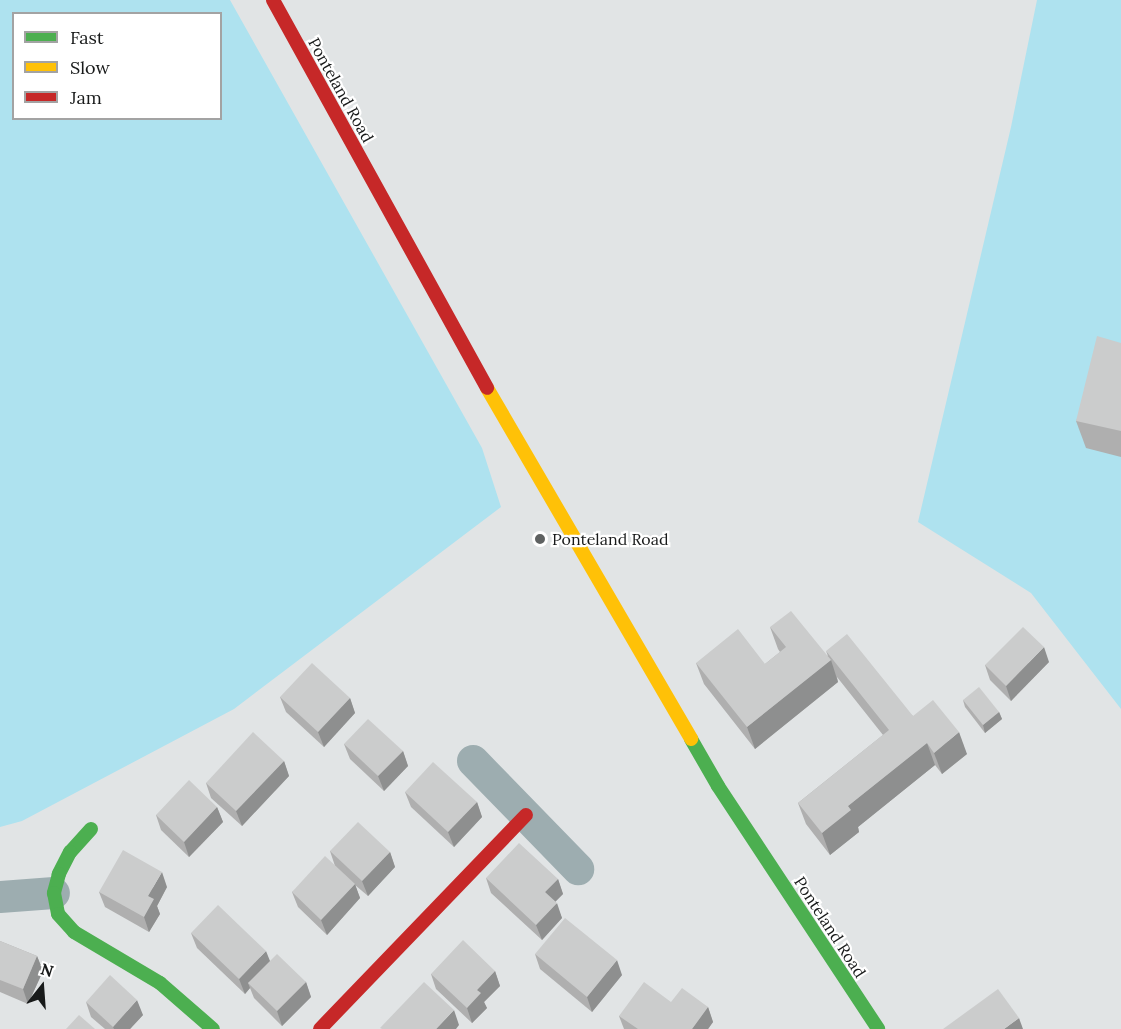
<!DOCTYPE html>
<style>
body{margin:0}
#map{position:relative;width:1121px;height:1029px;overflow:hidden;background:#e1e4e5;font-family:Lora,serif}
div>[style]{position:absolute}
.green>*{inset:0;background:#aee2ef}
.street>*{height:32px;margin:-16px;padding:0 16px;transform-origin:16px;border-radius:16px;background:#9dadb0}
.fast>*{height:14px;margin:-7px;padding:0 7px;transform-origin:7px;border-radius:7px;background:#4caf50}
.slow>*{height:14px;margin:-7px;padding:0 7px;transform-origin:7px;border-radius:7px;background:#ffc107}
.jam>*{height:14px;margin:-7px;padding:0 7px;transform-origin:7px;border-radius:7px;background:#c62828}
.wall>*{inset:0;background:#afafaf}
.shaded-wall>*{inset:0;background:#8e8f8f}
.building>*{inset:0;background:#cbcccc}
.dots>*{width:16px;height:16px;translate:-50% -50%;box-sizing:border-box;border:3px solid #fff;border-radius:50%}
span{translate:-50% -50%;white-space:nowrap;text-align:center;line-height:1.15;-webkit-text-stroke:4.5px #fff;paint-order:stroke}
.street-label{font-size:16px;color:#181a1a}
.poi-label{font-size:16px;color:#181a1a}
.left{translate:0 -50%;text-align:left}
.legend{position:absolute;left:12px;top:12px;width:210px;height:108px;box-sizing:border-box;background:#fff;border:2px solid #a3a3a3;margin:0;padding:8px 10px;list-style:none;font-size:18px;color:#181a1a}
.legend li{display:flex;align-items:center;gap:12px;height:30px}
.legend b{width:30px;border:2px solid #a3a3a3}
.north{position:absolute;left:12px;top:957px;width:60px;height:60px;-webkit-text-stroke:4px #fff;paint-order:stroke;rotate:17deg;font-size:16px;font-weight:700;line-height:24px;text-align:center;color:#181a1a}
.north::after{content:'';display:block;margin:auto;width:21px;height:27px;background:#181a1a;clip-path:polygon(50% 0,100% 100%,50% 72%,0 100%)}
</style>
<div id="map">
<div class="green">
<div style="clip-path:polygon(evenodd,0 0,230px 0,482px 448px,501px 507px,234px 709px,22px 821px,0 827px,0 0,14px 14px,220px 14px,220px 118px,14px 118px,14px 14px)"></div>
<div style="clip-path:polygon(1037px 0,1121px 0,1121px 709px,1031px 593px,918px 522px,1011px 127px)"></div>
</div>
<div class="street">
<div style="left:473px;top:761px;width:151px;rotate:45.8deg"></div>
<div style="left:0;top:897px;width:54px;rotate:-4.2deg"></div>
</div>
<div class="fast">
<div style="left:691px;top:739px;width:54px;rotate:60.1deg"></div>
<div style="left:718px;top:786px;width:291px;rotate:56.6deg"></div>
<div style="left:91px;top:829px;width:31px;rotate:132deg"></div>
<div style="left:70px;top:852px;width:25px;rotate:117deg"></div>
<div style="left:59px;top:874px;width:20px;rotate:105deg"></div>
<div style="left:54px;top:893px;width:21px;rotate:79deg"></div>
<div style="left:58px;top:914px;width:24px;rotate:48deg"></div>
<div style="left:74px;top:932px;width:100px;rotate:30.7deg"></div>
<div style="left:160px;top:983px;width:70px;rotate:41deg"></div>
</div>
<div class="slow">
<div style="left:487px;top:388px;width:406px;rotate:59.8deg"></div>
</div>
<div class="jam">
<div style="left:273px;top:0;width:443px;rotate:61.1deg"></div>
<div style="left:320px;top:1029px;width:297px;rotate:-46.1deg"></div>
</div>
<div class="wall">
<div style="clip-path:polygon(1121px 343px,1121px 457px,1086px 448px,1076px 421px)"></div>
<div style="clip-path:polygon(770px 627px,828px 656px,826px 651px,913px 716px,967px 754px,942px 774px,935px 765px,858px 827px,859px 832px,830px 855px,806px 824px,798px 803px,883px 735px,837px 677px,838px 682px,755px 749px,704px 684px,696px 663px,765px 664px,780px 652px,778px 649px)"></div>
<div style="clip-path:polygon(1049px 662px,1011px 701px,990px 680px,985px 665px)"></div>
<div style="clip-path:polygon(280px 697px,350px 698px,355px 713px,324px 747px,286px 712px)"></div>
<div style="clip-path:polygon(963px 700px,999px 712px,1002px 719px,985px 733px,965px 707px)"></div>
<div style="clip-path:polygon(344px 744px,403px 751px,408px 766px,384px 791px,350px 759px)"></div>
<div style="clip-path:polygon(284px 761px,289px 776px,242px 826px,211px 798px,206px 783px)"></div>
<div style="clip-path:polygon(405px 792px,477px 802px,482px 817px,454px 847px,411px 807px)"></div>
<div style="clip-path:polygon(217px 807px,223px 822px,189px 857px,161px 830px,156px 815px)"></div>
<div style="clip-path:polygon(330px 851px,390px 852px,395px 867px,368px 896px,355px 885px,360px 898px,327px 935px,298px 907px,292px 892px,335px 866px)"></div>
<div style="clip-path:polygon(486px 878px,558px 879px,563px 894px,555px 902px,562px 918px,542px 940px,491px 893px)"></div>
<div style="clip-path:polygon(167px 887px,157px 906px,160px 914px,149px 932px,105px 907px,99px 892px)"></div>
<div style="clip-path:polygon(191px 933px,270px 961px,306px 982px,311px 997px,282px 1026px,254px 998px,250px 988px,245px 994px,197px 948px)"></div>
<div style="clip-path:polygon(0 941px,37px 956px,43px 971px,28px 1004px,0 992px)"></div>
<div style="clip-path:polygon(535px 954px,622px 975px,592px 1012px,540px 969px)"></div>
<div style="clip-path:polygon(495px 971px,500px 986px,484px 1002px,487px 1008px,472px 1023px,436px 989px,431px 974px)"></div>
<div style="clip-path:polygon(86px 1002px,143px 1015px,130px 1029px,105px 1029px,91px 1017px)"></div>
<div style="clip-path:polygon(671px 1002px,708px 1007px,713px 1022px,708px 1029px,624px 1029px,619px 1016px)"></div>
</div>
<div class="shaded-wall">
<div style="clip-path:polygon(1044px 647px,1049px 662px,1011px 701px,1006px 686px)"></div>
<div style="clip-path:polygon(831px 660px,838px 682px,755px 749px,747px 727px)"></div>
<div style="clip-path:polygon(350px 698px,355px 713px,324px 747px,318px 732px)"></div>
<div style="clip-path:polygon(999px 712px,1002px 719px,985px 733px,983px 725px)"></div>
<div style="clip-path:polygon(959px 732px,967px 754px,942px 774px,934px 753px)"></div>
<div style="clip-path:polygon(927px 743px,935px 765px,858px 827px,859px 832px,830px 855px,822px 833px,848px 806px)"></div>
<div style="clip-path:polygon(403px 751px,408px 766px,384px 791px,378px 776px)"></div>
<div style="clip-path:polygon(284px 761px,289px 776px,242px 826px,236px 811px)"></div>
<div style="clip-path:polygon(477px 802px,482px 817px,454px 847px,448px 832px)"></div>
<div style="clip-path:polygon(217px 807px,223px 822px,189px 857px,184px 842px)"></div>
<div style="clip-path:polygon(390px 852px,395px 867px,368px 896px,362px 881px)"></div>
<div style="clip-path:polygon(162px 872px,167px 887px,157px 906px,160px 914px,149px 932px,144px 917px,148px 896px)"></div>
<div style="clip-path:polygon(558px 879px,563px 894px,550px 907px,545px 892px)"></div>
<div style="clip-path:polygon(355px 884px,360px 898px,327px 935px,321px 920px)"></div>
<div style="clip-path:polygon(557px 903px,562px 918px,542px 940px,536px 925px)"></div>
<div style="clip-path:polygon(266px 951px,272px 966px,248px 983px,250px 988px,245px 994px,239px 979px)"></div>
<div style="clip-path:polygon(37px 956px,43px 971px,28px 1004px,23px 989px)"></div>
<div style="clip-path:polygon(617px 960px,622px 975px,592px 1012px,587px 997px)"></div>
<div style="clip-path:polygon(495px 971px,500px 986px,484px 1002px,487px 1008px,472px 1023px,467px 1008px,477px 990px)"></div>
<div style="clip-path:polygon(306px 982px,311px 997px,282px 1026px,277px 1011px)"></div>
<div style="clip-path:polygon(137px 1000px,143px 1015px,130px 1029px,114px 1029px,113px 1027px)"></div>
<div style="clip-path:polygon(708px 1007px,713px 1022px,708px 1029px,692px 1029px)"></div>
<div style="clip-path:polygon(454px 1010px,459px 1025px,456px 1029px,436px 1029px)"></div>
<div style="clip-path:polygon(1019px 1018px,1023px 1029px,1004px 1029px)"></div>
</div>
<div class="building">
<div style="clip-path:polygon(1097px 336px,1121px 343px,1121px 431px,1076px 421px)"></div>
<div style="clip-path:polygon(791px 611px,831px 660px,747px 727px,696px 663px,738px 629px,765px 664px,786px 647px,770px 627px)"></div>
<div style="clip-path:polygon(1023px 627px,1044px 647px,1006px 686px,985px 665px)"></div>
<div style="clip-path:polygon(847px 634px,913px 716px,933px 700px,959px 732px,934px 753px,927px 743px,848px 806px,851px 810px,822px 833px,798px 803px,889px 730px,826px 651px)"></div>
<div style="clip-path:polygon(312px 663px,350px 698px,318px 732px,280px 697px)"></div>
<div style="clip-path:polygon(979px 687px,999px 712px,983px 725px,963px 700px)"></div>
<div style="clip-path:polygon(368px 719px,403px 751px,378px 776px,344px 744px)"></div>
<div style="clip-path:polygon(253px 732px,284px 761px,236px 811px,206px 783px)"></div>
<div style="clip-path:polygon(433px 762px,477px 802px,448px 832px,405px 792px)"></div>
<div style="clip-path:polygon(189px 780px,217px 807px,184px 842px,156px 815px)"></div>
<div style="clip-path:polygon(358px 822px,390px 852px,362px 881px,330px 851px)"></div>
<div style="clip-path:polygon(519px 843px,558px 879px,545px 892px,557px 903px,536px 925px,486px 878px)"></div>
<div style="clip-path:polygon(123px 850px,162px 872px,148px 896px,154px 899px,144px 917px,99px 892px)"></div>
<div style="clip-path:polygon(325px 856px,355px 884px,321px 920px,292px 892px)"></div>
<div style="clip-path:polygon(218px 905px,266px 951px,239px 979px,191px 933px)"></div>
<div style="clip-path:polygon(565px 918px,617px 960px,587px 997px,535px 954px)"></div>
<div style="clip-path:polygon(463px 940px,495px 971px,477px 990px,481px 993px,467px 1008px,431px 974px)"></div>
<div style="clip-path:polygon(0 941px,37px 956px,23px 989px,0 980px)"></div>
<div style="clip-path:polygon(277px 954px,306px 982px,277px 1011px,248px 983px)"></div>
<div style="clip-path:polygon(110px 975px,137px 1000px,113px 1027px,86px 1002px)"></div>
<div style="clip-path:polygon(424px 982px,454px 1010px,436px 1029px,382px 1029px,380px 1028px)"></div>
<div style="clip-path:polygon(644px 982px,671px 1002px,682px 988px,708px 1007px,692px 1029px,638px 1029px,619px 1016px)"></div>
<div style="clip-path:polygon(998px 989px,1019px 1018px,1004px 1029px,943px 1029px)"></div>
<div style="clip-path:polygon(79px 1015px,95px 1029px,66px 1029px)"></div>
</div>
<div class="dots">
<div style="left:540px;top:539px;background:#5e6161"></div>
</div>
<div class="street-label">
<span style="left:341px;top:90px;rotate:61deg">Ponteland Road</span>
<span style="left:830px;top:927px;rotate:57deg">Ponteland Road</span>
</div>
<div class="poi-label">
<span class="left" style="left:552px;top:539px">Ponteland Road</span>
</div>
<ul class="legend">
<li><b style="height:8px;background:#4caf50"></b>Fast</li>
<li><b style="height:8px;background:#ffc107"></b>Slow</li>
<li><b style="height:8px;background:#c62828"></b>Jam</li>
</ul>
<div class="north">N</div>
</div>
